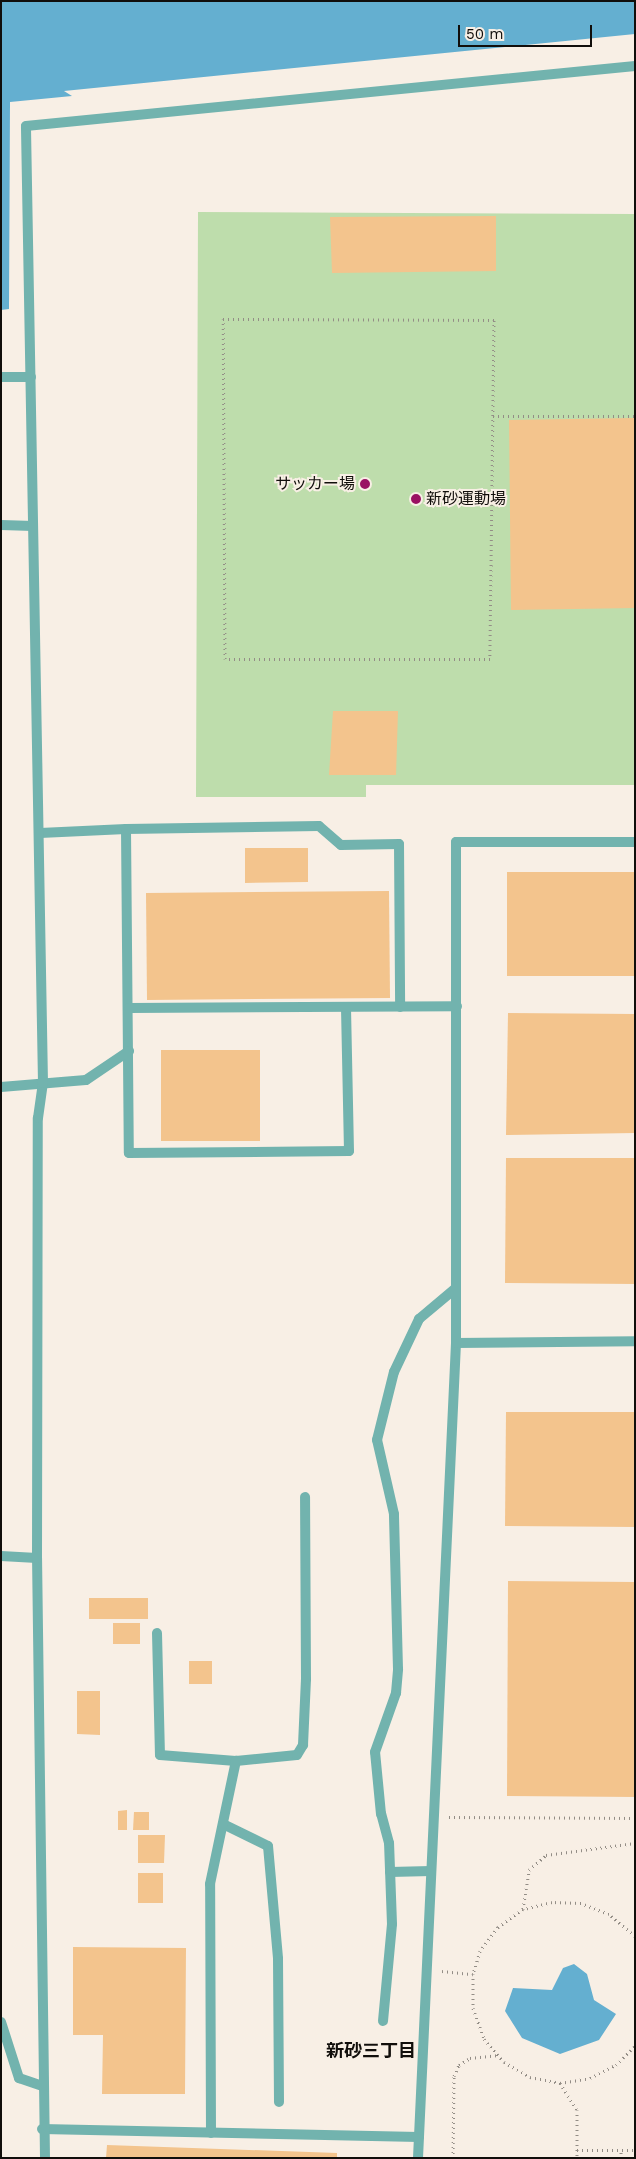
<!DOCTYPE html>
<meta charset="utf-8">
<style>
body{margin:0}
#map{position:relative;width:636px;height:2159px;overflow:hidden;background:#f8efe5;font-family:"Work Sans","Noto Sans JP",sans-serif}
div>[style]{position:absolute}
.green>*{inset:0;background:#beddac}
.water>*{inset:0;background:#64afd0}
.building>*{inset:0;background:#f3c48d}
.path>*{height:3px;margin-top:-1.5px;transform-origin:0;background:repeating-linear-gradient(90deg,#938d86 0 1px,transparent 0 5px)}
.service>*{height:10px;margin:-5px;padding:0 5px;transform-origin:5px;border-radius:5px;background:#72b3ae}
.dots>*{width:14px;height:14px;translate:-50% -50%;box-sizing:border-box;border:2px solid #f8efe5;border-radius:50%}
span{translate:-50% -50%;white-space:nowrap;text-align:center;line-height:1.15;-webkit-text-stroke:4px #f8efe5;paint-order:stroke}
.poi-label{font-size:16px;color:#110e0b}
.right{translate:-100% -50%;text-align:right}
.left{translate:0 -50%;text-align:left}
.neighbourhood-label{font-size:18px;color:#110e0b;font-weight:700}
.frame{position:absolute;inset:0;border:2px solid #110e0b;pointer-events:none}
.scale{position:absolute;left:458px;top:25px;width:134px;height:22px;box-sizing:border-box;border:2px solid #110e0b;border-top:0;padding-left:6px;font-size:15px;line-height:18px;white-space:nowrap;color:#110e0b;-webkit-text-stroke:4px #f8efe5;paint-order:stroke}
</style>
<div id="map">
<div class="green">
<div style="clip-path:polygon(198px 212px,635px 214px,635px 785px,366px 785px,366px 797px,196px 797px)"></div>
</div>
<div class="water">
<div style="clip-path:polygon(1px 1px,635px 1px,635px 34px,64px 91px,72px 96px,10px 102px,9px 309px,1px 310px)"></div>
<div style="clip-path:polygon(574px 1964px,587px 1974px,594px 2000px,616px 2014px,599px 2040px,560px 2054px,522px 2038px,505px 2011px,513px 1988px,552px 1990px,563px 1968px)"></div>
</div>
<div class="building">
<div style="clip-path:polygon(496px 216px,496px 271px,332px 273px,330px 217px)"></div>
<div style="clip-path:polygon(635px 418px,635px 608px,511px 610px,509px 420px)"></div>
<div style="clip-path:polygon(333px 711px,398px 711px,396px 775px,329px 775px)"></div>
<div style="clip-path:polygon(245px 848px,308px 848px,308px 882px,245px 883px)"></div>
<div style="clip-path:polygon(507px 872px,635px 872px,635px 976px,507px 976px)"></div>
<div style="clip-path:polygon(389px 891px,390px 998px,147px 1000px,146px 893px)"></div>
<div style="clip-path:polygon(508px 1013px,635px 1014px,635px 1133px,506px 1135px)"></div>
<div style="clip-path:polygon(161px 1050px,260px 1050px,260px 1141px,161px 1141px)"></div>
<div style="clip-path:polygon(506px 1158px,635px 1158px,635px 1284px,505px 1283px)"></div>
<div style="clip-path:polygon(506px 1412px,635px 1412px,635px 1527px,505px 1526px)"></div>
<div style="clip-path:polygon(508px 1581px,635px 1582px,635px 1797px,507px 1796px)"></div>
<div style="clip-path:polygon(89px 1598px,148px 1598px,148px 1619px,89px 1619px)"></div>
<div style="clip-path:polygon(113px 1623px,140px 1623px,140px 1644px,113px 1644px)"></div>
<div style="clip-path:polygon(189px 1661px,212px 1661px,212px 1684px,189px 1684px)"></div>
<div style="clip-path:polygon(77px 1691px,100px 1691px,100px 1735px,77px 1734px)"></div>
<div style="clip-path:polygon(127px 1810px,127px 1830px,118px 1830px,118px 1811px)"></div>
<div style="clip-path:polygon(134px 1812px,149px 1812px,149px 1830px,133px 1830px)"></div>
<div style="clip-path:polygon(138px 1835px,165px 1835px,164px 1863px,138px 1863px)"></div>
<div style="clip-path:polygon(138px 1873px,163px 1873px,163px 1903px,138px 1903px)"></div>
<div style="clip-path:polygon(73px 1947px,186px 1948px,185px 2094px,102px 2094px,103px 2035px,73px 2035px)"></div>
<div style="clip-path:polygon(107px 2145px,337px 2153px,337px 2158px,106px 2158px)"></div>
</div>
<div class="path">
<div style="left:223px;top:319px;width:271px;rotate:0.2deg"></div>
<div style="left:494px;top:320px;width:339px;rotate:90.7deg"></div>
<div style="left:490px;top:659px;width:265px;rotate:180deg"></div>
<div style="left:225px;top:659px;width:340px;rotate:-90.3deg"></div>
<div style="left:493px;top:416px;width:142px"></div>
<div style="left:449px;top:1817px;width:186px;rotate:0.3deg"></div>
<div style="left:523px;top:1909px;width:39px;rotate:-81deg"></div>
<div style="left:529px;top:1870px;width:23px;rotate:-41deg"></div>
<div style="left:546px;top:1855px;width:90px;rotate:-7.7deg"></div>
<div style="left:635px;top:1936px;width:34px;rotate:-140deg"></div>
<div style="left:609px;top:1914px;width:30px;rotate:-159deg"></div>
<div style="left:581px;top:1903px;width:29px;rotate:-178deg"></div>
<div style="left:552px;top:1902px;width:30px;rotate:166deg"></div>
<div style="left:523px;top:1909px;width:31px;rotate:144deg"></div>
<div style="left:498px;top:1927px;width:30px;rotate:127deg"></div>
<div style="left:480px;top:1951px;width:24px;rotate:107deg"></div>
<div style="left:473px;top:1974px;width:34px;rotate:90deg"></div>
<div style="left:473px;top:2008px;width:33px;rotate:70deg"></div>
<div style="left:484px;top:2039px;width:30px;rotate:49deg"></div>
<div style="left:504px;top:2062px;width:30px;rotate:30deg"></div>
<div style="left:530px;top:2077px;width:31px;rotate:11deg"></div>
<div style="left:560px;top:2083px;width:30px;rotate:-9deg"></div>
<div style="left:590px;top:2078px;width:29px;rotate:-27deg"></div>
<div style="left:616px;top:2065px;width:27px;rotate:-45deg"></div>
<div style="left:442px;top:1971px;width:31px;rotate:6deg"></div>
<div style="left:560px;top:2083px;width:32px;rotate:58deg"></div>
<div style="left:577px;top:2110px;width:48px;rotate:90deg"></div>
<div style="left:577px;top:2150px;width:58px"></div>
<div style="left:453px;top:2158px;width:82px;rotate:-89.3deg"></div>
<div style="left:454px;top:2076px;width:12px;rotate:-66deg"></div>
<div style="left:459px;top:2065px;width:13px;rotate:-32deg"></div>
<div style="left:470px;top:2058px;width:27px;rotate:-6deg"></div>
<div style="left:621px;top:2158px;width:8px;rotate:-90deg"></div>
</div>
<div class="service">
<div style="left:1px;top:377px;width:30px"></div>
<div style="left:1px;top:525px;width:32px;rotate:2deg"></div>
<div style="left:126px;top:829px;width:193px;rotate:-0.9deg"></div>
<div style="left:319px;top:826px;width:29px;rotate:41deg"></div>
<div style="left:341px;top:845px;width:58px;rotate:-1deg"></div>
<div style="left:399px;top:844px;width:163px;rotate:89.6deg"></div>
<div style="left:40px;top:833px;width:86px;rotate:-2.7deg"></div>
<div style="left:126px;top:829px;width:324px;rotate:89.5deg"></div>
<div style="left:129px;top:1153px;width:220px;rotate:-0.5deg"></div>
<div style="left:349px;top:1151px;width:144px;rotate:-91.2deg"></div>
<div style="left:129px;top:1008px;width:328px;rotate:-0.3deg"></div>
<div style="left:1px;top:1087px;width:85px;rotate:-4.7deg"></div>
<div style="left:86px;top:1080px;width:52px;rotate:-34deg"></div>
<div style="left:456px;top:1343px;width:179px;rotate:-0.6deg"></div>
<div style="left:1px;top:1556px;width:36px;rotate:3deg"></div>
<div style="left:157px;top:1633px;width:122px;rotate:88.6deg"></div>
<div style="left:160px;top:1755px;width:76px;rotate:4.5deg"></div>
<div style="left:236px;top:1761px;width:61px;rotate:-5.6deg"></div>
<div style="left:297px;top:1755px;width:12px;rotate:-59deg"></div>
<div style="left:303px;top:1745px;width:66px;rotate:-87.4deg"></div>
<div style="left:306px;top:1679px;width:182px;rotate:-90.3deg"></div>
<div style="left:223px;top:1824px;width:50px;rotate:26.1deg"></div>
<div style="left:268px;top:1846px;width:113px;rotate:84.9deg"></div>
<div style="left:278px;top:1959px;width:143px;rotate:89.6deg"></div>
<div style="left:390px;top:1872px;width:41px;rotate:-1.4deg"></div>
<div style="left:383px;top:2021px;width:97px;rotate:-84.7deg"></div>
<div style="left:392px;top:1924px;width:81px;rotate:-92.1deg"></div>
<div style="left:389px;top:1843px;width:30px;rotate:-105deg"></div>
<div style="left:381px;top:1814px;width:62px;rotate:-95.5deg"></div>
<div style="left:375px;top:1752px;width:63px;rotate:-70.4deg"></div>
<div style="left:396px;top:1693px;width:24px;rotate:-85deg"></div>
<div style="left:398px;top:1669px;width:155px;rotate:-91.5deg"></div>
<div style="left:394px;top:1514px;width:76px;rotate:-102.9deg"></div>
<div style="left:377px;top:1440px;width:70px;rotate:-76deg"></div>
<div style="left:394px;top:1372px;width:59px;rotate:-64.7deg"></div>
<div style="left:419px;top:1319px;width:48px;rotate:-40deg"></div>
<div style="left:1px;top:2022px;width:59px;rotate:72.2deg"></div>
<div style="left:19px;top:2078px;width:24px;rotate:19deg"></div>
<div style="left:42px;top:2129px;width:377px;rotate:1.2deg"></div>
<div style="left:211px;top:2133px;width:249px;rotate:-90.2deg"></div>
<div style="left:210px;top:1884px;width:126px;rotate:-78.1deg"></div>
<div style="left:45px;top:2158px;width:600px;rotate:-90.76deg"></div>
<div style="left:37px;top:1558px;width:440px;rotate:-89.9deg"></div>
<div style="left:38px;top:1118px;width:35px;rotate:-82deg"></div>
<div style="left:43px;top:1083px;width:957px;rotate:-91.02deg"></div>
<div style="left:26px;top:126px;width:612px;rotate:-5.63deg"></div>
<div style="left:418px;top:2158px;width:816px;rotate:-87.33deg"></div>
<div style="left:456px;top:1343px;width:501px;rotate:-90deg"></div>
<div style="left:456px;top:842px;width:179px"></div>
</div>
<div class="dots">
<div style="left:365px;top:484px;background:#9a1163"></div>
<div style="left:416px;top:499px;background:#9a1163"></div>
</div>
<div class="poi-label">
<span class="right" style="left:355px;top:484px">サッカー場</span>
<span class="left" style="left:426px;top:499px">新砂運動場</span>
</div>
<div class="neighbourhood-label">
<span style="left:371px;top:2051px">新砂三丁目</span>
</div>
<div class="frame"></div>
<div class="scale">50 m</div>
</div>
